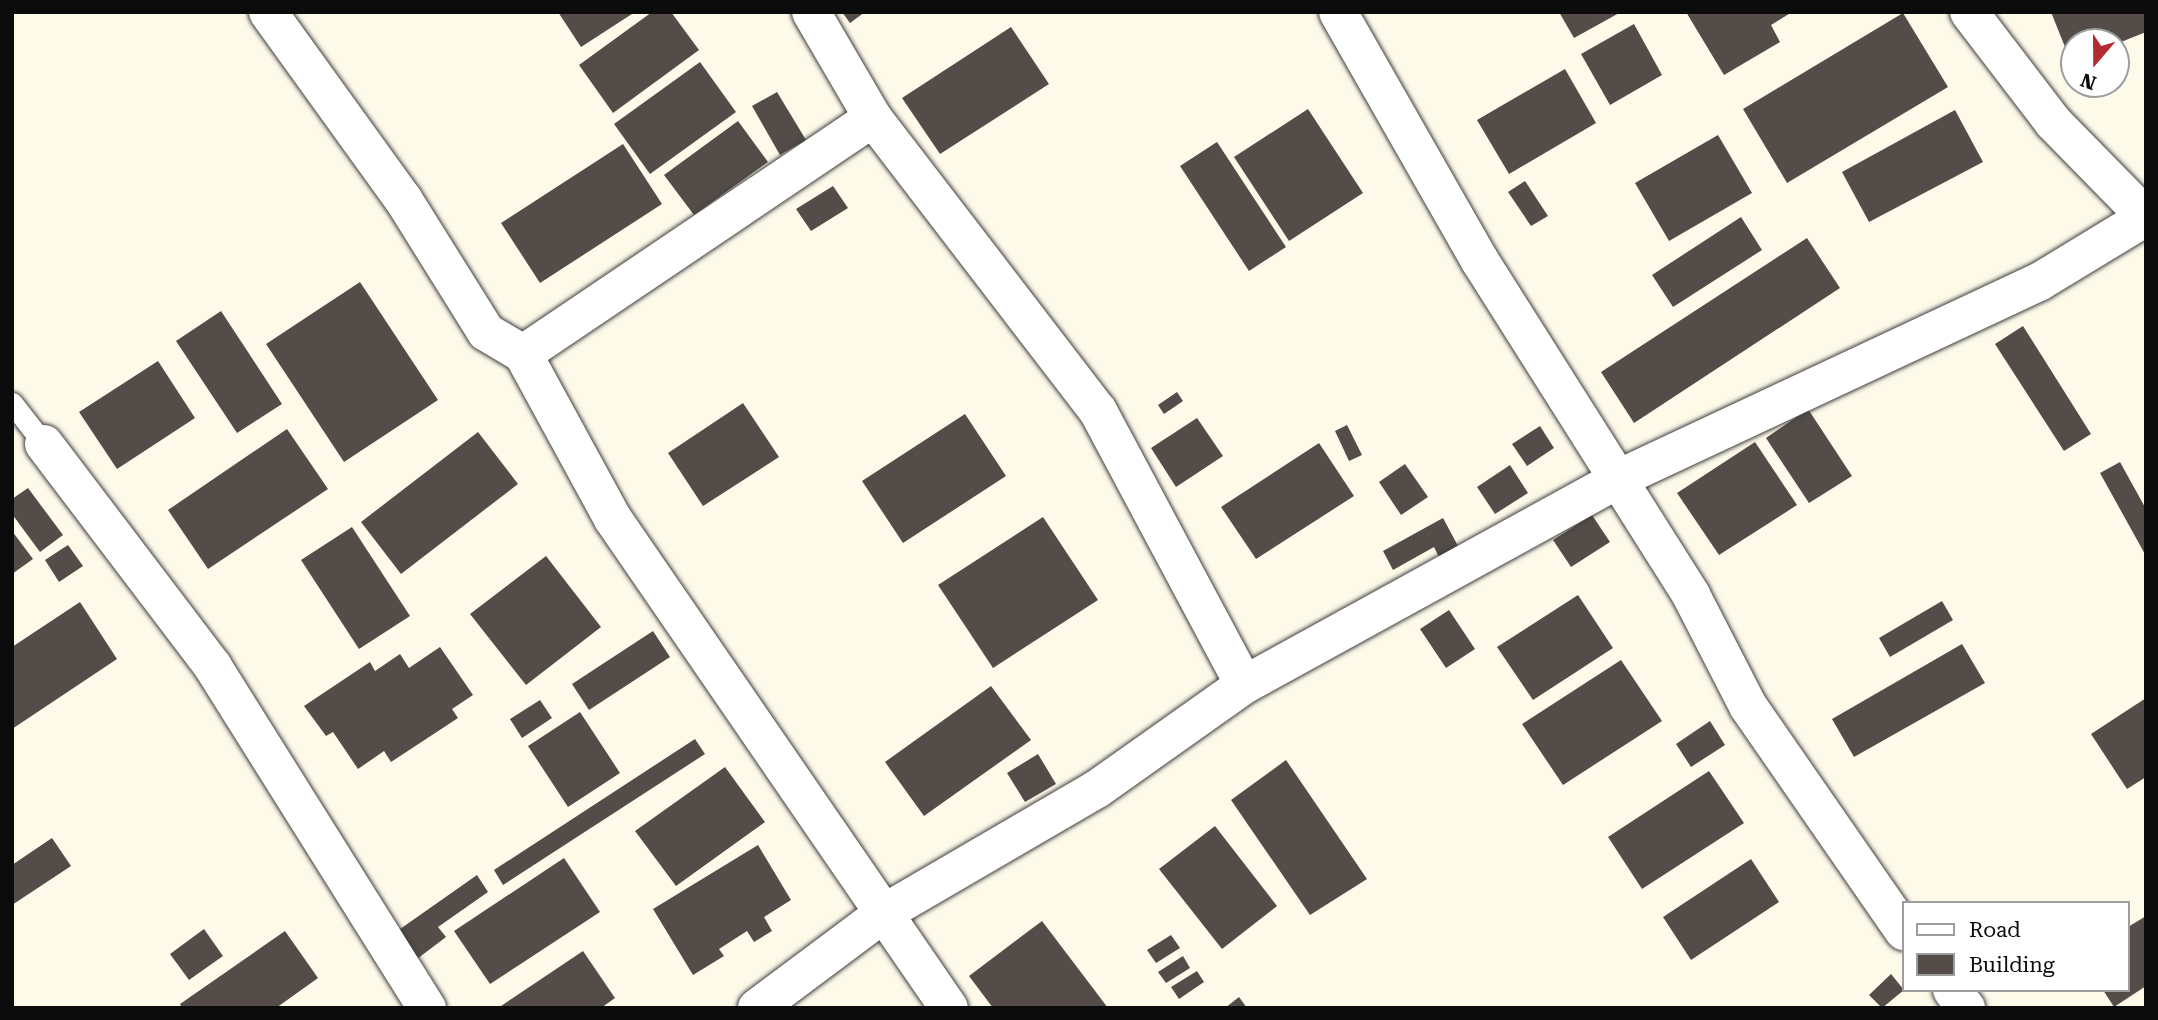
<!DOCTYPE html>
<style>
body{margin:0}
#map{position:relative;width:2158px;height:1020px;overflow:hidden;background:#fefaea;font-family:"Roboto Serif",serif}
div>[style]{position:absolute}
.building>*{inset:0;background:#534c48}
.roads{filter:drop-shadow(0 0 2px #3e3e3e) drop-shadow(0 0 2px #3e3e3e)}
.lane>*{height:21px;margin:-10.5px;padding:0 10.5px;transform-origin:10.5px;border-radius:10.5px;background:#fff}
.street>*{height:38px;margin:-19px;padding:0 19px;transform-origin:19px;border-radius:19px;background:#fff}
span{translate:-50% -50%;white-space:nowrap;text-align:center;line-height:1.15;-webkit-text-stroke:7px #fff;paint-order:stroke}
.frame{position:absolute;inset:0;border:14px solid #0b0b0b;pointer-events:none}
.legend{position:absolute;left:1902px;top:901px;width:228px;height:91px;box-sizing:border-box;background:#fff;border:2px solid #9d9d9d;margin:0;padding:9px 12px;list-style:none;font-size:21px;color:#0b0b0b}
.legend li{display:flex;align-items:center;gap:14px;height:35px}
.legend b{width:35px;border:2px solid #9d9d9d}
.north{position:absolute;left:2060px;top:28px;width:70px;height:70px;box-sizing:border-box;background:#fff;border:2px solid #9d9d9d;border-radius:50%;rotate:200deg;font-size:19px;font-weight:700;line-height:28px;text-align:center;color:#0b0b0b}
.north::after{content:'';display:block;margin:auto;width:24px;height:32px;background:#b12d32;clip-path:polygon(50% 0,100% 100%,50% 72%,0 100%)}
</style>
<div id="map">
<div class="building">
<div style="clip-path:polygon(558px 12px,635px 12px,581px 47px)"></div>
<div style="clip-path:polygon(652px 12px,671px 12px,699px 50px,613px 113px,579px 65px)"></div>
<div style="clip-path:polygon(842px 12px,865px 12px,850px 23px)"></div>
<div style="clip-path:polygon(1559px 12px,1621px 12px,1574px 38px)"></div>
<div style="clip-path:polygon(1686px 12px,1792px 12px,1771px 25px,1780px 42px,1724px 75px)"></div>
<div style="clip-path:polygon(2051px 12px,2146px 12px,2146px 32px,2116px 44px,2074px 42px,2071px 62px)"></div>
<div style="clip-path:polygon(1903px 13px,1948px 87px,1787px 183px,1743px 109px)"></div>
<div style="clip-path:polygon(1634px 24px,1662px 75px,1610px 105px,1581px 54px)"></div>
<div style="clip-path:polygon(1011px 27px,1049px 84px,940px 154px,902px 98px)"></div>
<div style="clip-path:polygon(700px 62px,736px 112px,650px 174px,614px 124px)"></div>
<div style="clip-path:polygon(1565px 69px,1596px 123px,1509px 174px,1477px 120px)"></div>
<div style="clip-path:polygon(777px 92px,806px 140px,780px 155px,752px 106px)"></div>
<div style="clip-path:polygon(1308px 109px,1363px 193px,1289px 241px,1234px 157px)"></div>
<div style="clip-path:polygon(1955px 110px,1983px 162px,1869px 222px,1842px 172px)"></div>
<div style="clip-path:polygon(738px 121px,768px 162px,694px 215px,664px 175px)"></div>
<div style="clip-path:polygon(1718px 135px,1752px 193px,1669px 241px,1635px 183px)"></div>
<div style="clip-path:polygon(1217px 142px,1286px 247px,1249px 271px,1180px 166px)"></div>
<div style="clip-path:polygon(623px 144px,662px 204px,540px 283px,501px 223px)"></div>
<div style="clip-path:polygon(1525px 181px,1548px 216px,1531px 226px,1508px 192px)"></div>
<div style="clip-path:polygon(833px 186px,848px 208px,811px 231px,796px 209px)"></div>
<div style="clip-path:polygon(1741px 217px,1762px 250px,1673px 307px,1652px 275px)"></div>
<div style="clip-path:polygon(1807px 238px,1840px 288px,1634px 423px,1601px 372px)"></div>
<div style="clip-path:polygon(360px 282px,438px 400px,344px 462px,266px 344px)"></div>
<div style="clip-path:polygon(221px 311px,282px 404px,237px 433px,176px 341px)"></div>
<div style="clip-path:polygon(2023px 326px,2091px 434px,2064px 451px,1995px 344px)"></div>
<div style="clip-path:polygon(158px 361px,195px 418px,117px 469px,79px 412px)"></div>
<div style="clip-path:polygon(1177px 392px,1183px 401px,1164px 414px,1158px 405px)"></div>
<div style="clip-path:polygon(743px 403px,779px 457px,703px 506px,668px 453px)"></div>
<div style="clip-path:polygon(1808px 409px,1852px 476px,1809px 503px,1766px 438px)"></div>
<div style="clip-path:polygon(965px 414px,1006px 476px,903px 543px,862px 481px)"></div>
<div style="clip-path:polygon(1197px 418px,1223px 456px,1176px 487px,1151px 448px)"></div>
<div style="clip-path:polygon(1347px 425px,1362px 455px,1349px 461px,1335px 431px)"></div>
<div style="clip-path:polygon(1540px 426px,1554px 448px,1527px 466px,1512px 444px)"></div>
<div style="clip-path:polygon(287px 429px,328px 489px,208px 569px,168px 510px)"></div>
<div style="clip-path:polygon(478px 432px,518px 484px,401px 574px,361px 522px)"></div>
<div style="clip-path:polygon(1755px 442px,1797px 505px,1719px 555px,1677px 493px)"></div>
<div style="clip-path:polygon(1319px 443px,1354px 496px,1256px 559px,1221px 507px)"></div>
<div style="clip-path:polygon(2120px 462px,2146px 509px,2146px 556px,2100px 473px)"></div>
<div style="clip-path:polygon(1405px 464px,1428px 497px,1401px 515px,1379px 482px)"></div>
<div style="clip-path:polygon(1510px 465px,1528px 493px,1495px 514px,1477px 487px)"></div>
<div style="clip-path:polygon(28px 488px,63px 535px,40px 552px,12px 514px,12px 499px)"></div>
<div style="clip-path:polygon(1592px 515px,1610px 542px,1571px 567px,1553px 540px)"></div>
<div style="clip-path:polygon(1043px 517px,1098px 600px,993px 668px,938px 585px)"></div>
<div style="clip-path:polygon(1443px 518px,1458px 546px,1439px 557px,1434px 547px,1393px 570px,1383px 551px)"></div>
<div style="clip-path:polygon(352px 527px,410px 616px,359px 649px,301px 560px)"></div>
<div style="clip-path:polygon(12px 531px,33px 559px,12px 574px)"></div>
<div style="clip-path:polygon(68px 545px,83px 566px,59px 582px,45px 560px)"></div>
<div style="clip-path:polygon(546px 556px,601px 627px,526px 685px,470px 614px)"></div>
<div style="clip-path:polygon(1578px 595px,1613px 648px,1533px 700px,1497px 647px)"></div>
<div style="clip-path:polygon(1942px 601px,1953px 620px,1890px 657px,1879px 638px)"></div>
<div style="clip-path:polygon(80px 602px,117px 659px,12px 729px,12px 647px)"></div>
<div style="clip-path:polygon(1449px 610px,1475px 649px,1446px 668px,1420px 629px)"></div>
<div style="clip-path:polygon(653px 631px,670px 657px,589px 710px,572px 684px)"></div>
<div style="clip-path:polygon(1962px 644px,1985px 683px,1854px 757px,1832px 719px)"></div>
<div style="clip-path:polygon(440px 647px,473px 695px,452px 709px,458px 718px,391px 762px,384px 751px,358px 769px,333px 732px,326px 736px,304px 706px,370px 662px,375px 671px,400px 654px,409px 668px)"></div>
<div style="clip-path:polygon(1621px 660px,1662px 721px,1563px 785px,1522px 724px)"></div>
<div style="clip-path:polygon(991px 686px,1031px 740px,924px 816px,885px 762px)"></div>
<div style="clip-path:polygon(2146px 698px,2146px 777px,2127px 789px,2091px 734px)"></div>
<div style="clip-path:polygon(540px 700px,552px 718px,522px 738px,510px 719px)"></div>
<div style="clip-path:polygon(580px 712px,620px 773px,568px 807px,528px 746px)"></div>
<div style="clip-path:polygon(1710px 721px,1725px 745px,1691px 767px,1676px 744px)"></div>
<div style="clip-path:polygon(695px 739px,705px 754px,503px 885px,494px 870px)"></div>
<div style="clip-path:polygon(1038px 754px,1056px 784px,1025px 802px,1007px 773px)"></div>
<div style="clip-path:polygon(1286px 760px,1367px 879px,1310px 915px,1231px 800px)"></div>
<div style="clip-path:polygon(725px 767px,765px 822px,676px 886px,635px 831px)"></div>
<div style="clip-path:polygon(1709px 771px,1744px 823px,1642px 889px,1608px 837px)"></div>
<div style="clip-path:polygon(1215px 826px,1277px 906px,1222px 949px,1159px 869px)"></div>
<div style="clip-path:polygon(52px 838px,71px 866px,12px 905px,12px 865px)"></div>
<div style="clip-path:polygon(758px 845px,791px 900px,764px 917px,772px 931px,754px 942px,747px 931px,719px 949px,724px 956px,693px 975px,653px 909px)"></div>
<div style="clip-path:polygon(564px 858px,600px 912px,490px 984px,454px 931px)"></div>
<div style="clip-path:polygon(1751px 859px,1779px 902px,1691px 960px,1663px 917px)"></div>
<div style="clip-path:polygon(477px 875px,488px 892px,438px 927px,446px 937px,413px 962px,393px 934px)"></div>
<div style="clip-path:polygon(2146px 916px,2146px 986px,2114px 1007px,2103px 990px,2128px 990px,2128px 927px)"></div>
<div style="clip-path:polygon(1042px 921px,1108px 1008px,993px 1008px,969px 976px)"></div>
<div style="clip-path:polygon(204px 929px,223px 956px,189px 980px,170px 954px)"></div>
<div style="clip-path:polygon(285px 931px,318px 978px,276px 1008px,182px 1008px,180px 1004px)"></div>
<div style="clip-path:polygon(1171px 935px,1180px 948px,1156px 963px,1147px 950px)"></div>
<div style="clip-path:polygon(583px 951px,615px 998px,601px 1008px,498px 1008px)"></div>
<div style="clip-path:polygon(1183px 956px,1190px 968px,1166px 983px,1158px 972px)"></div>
<div style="clip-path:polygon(1197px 971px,1204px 982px,1179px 999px,1171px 987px)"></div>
<div style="clip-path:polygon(1891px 974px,1904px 990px,1882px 1008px,1869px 995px)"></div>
<div style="clip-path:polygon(1239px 997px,1247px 1008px,1225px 1008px)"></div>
</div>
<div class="roads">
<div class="lane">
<div style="left:12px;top:403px;width:52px;rotate:52deg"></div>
</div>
<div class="street">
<div style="left:268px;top:12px;width:231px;rotate:54.2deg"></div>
<div style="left:403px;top:199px;width:157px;rotate:58deg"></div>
<div style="left:486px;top:332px;width:43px;rotate:30.7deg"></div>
<div style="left:523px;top:354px;width:188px;rotate:61.4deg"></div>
<div style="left:613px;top:519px;width:593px;rotate:55.51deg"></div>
<div style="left:811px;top:12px;width:123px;rotate:59.7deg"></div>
<div style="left:873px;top:118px;width:369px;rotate:52.5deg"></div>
<div style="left:1098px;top:411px;width:310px;rotate:61.9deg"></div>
<div style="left:1338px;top:12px;width:287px;rotate:60.3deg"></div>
<div style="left:1480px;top:261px;width:395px;rotate:57.7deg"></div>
<div style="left:1691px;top:595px;width:125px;rotate:62.8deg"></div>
<div style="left:1748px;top:706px;width:274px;rotate:55.3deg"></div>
<div style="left:1969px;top:12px;width:138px;rotate:52.6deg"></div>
<div style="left:2053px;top:122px;width:133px;rotate:45.6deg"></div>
<div style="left:523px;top:354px;width:422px;rotate:-34deg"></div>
<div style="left:44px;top:444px;width:280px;rotate:52.8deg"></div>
<div style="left:213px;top:667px;width:403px;rotate:57.9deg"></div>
<div style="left:1952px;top:990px;width:23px;rotate:52deg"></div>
<div style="left:757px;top:1008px;width:159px;rotate:-36.8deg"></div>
<div style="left:884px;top:913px;width:246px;rotate:-30.2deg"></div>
<div style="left:1097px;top:789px;width:180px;rotate:-35.3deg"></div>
<div style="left:1244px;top:685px;width:427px;rotate:-28.8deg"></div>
<div style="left:1618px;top:479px;width:465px;rotate:-25.1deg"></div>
<div style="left:2039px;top:282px;width:125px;rotate:-31.3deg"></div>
</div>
</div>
<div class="frame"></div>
<ul class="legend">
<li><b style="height:9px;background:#fff"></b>Road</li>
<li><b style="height:19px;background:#534c48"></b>Building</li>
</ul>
<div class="north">N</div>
</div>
